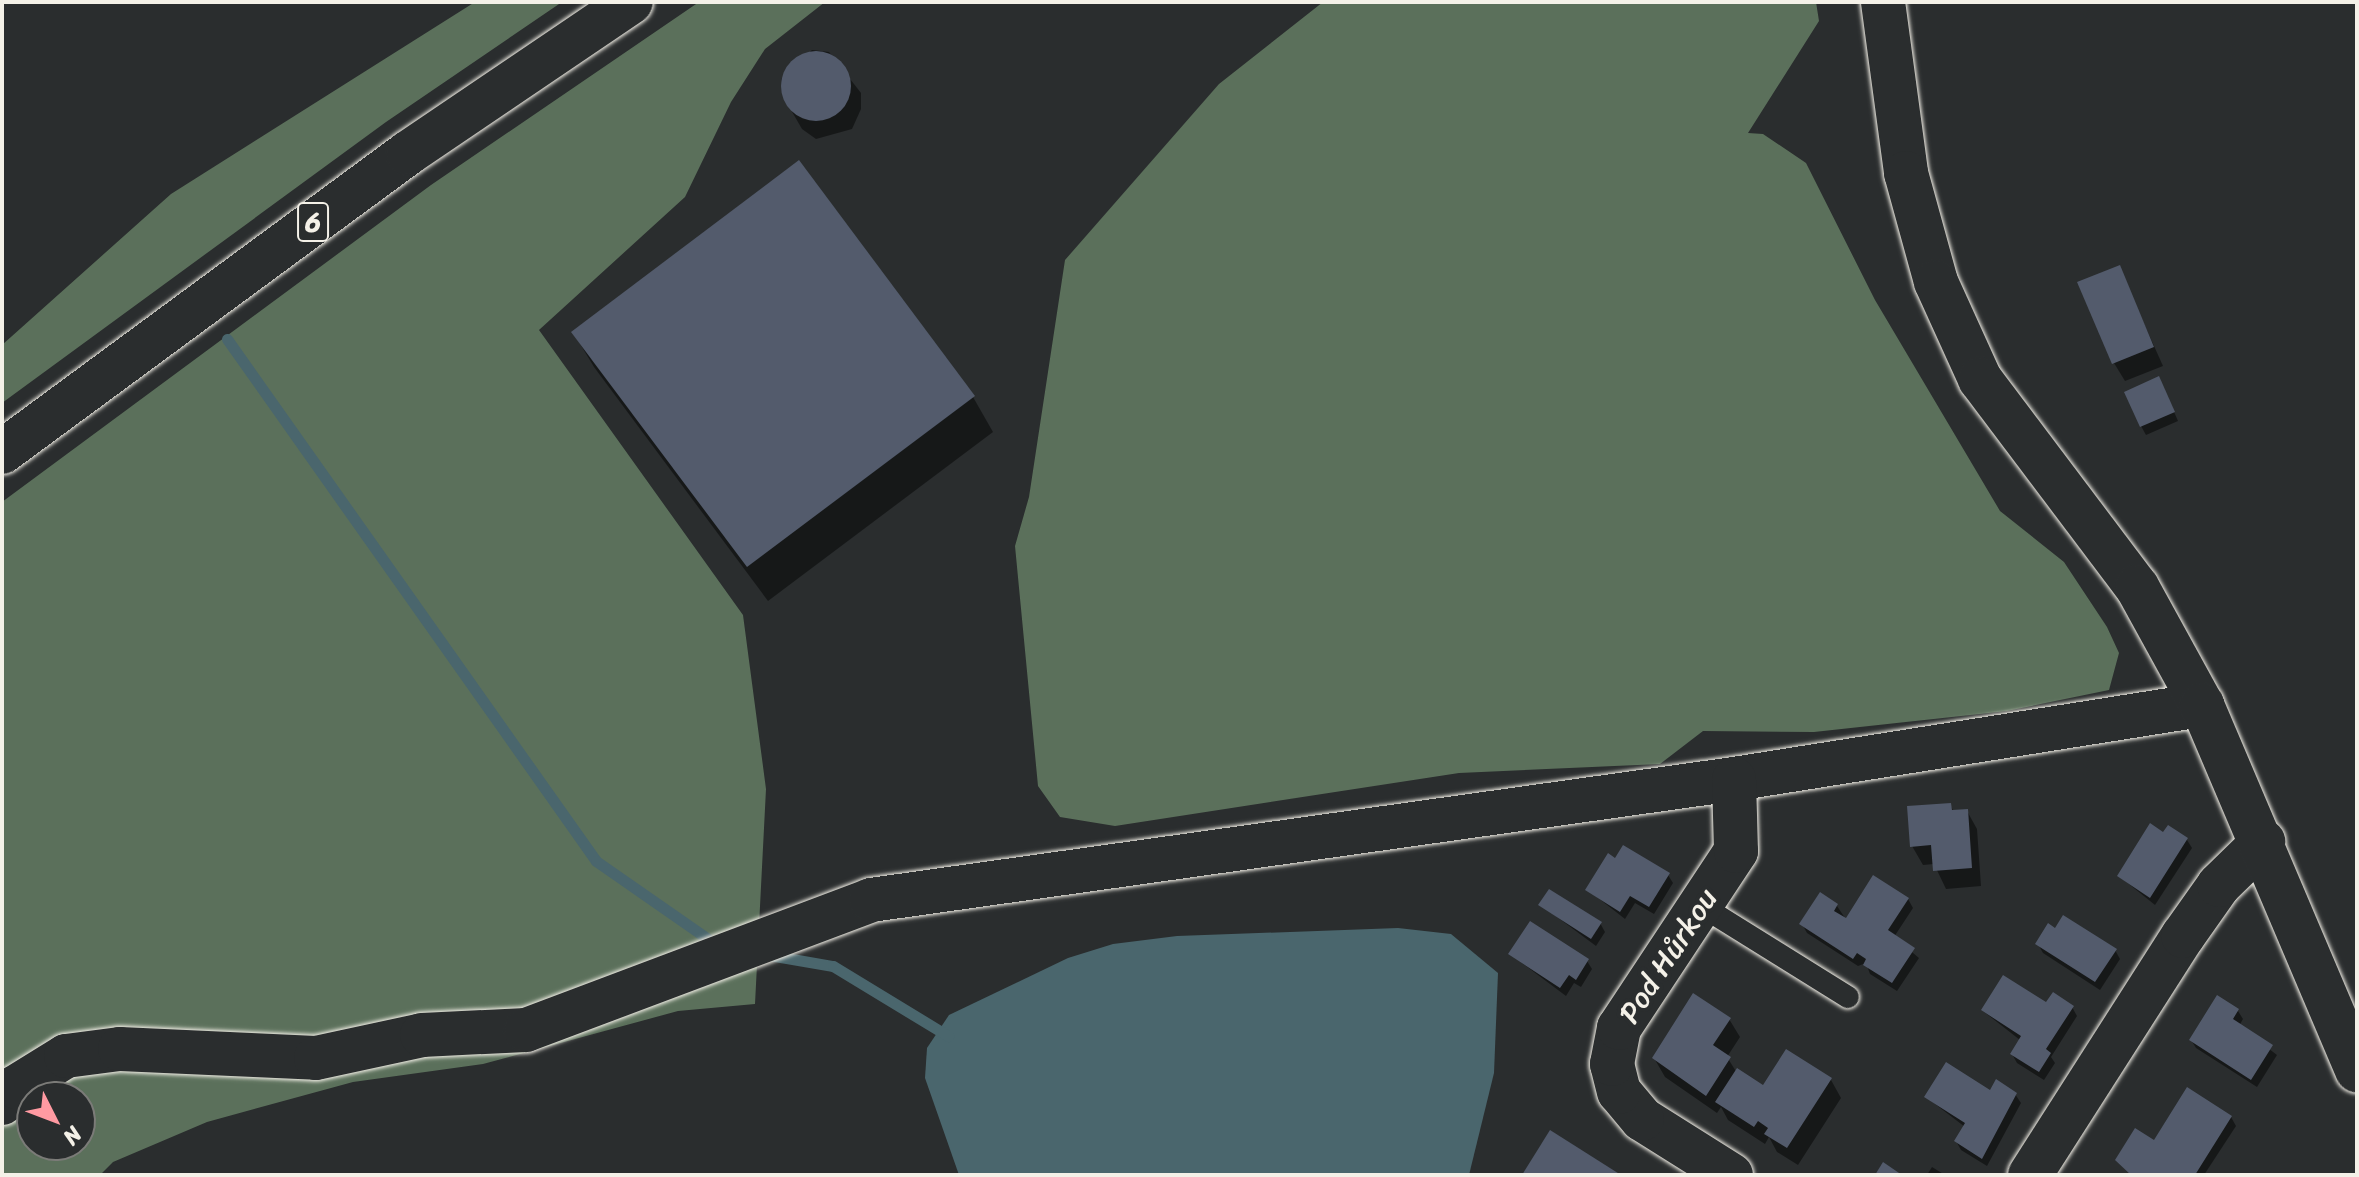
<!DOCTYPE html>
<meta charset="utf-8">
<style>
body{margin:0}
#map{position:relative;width:2359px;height:1177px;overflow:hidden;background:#2a2d2e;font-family:Sriracha,sans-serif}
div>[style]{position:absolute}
.green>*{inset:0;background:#5b705b}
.water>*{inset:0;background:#4a666d}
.shadow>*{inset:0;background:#0007}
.stream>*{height:11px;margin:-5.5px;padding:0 5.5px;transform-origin:5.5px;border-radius:5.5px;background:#4a666d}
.building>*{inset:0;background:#535b6c}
.round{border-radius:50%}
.roads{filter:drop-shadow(0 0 2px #f4f1e8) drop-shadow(0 0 2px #f4f1e8)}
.lane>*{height:22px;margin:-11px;padding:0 11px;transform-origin:11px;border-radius:11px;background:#2a2d2e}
.street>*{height:44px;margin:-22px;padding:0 22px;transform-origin:22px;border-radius:22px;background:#2a2d2e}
.secondary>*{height:44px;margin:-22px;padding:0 22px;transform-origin:22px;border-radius:22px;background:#2a2d2e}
.primary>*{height:44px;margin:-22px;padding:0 22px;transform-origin:22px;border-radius:22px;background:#2a2d2e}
span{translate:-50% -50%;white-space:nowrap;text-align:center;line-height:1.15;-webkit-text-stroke:8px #2a2d2e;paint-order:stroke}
.shield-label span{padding:2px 6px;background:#2a2d2e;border:2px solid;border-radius:6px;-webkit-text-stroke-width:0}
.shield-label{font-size:28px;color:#f4f1e8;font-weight:700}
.street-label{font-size:30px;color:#f4f1e8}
.frame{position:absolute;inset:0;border:4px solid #f4f1e8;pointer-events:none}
.north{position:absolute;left:16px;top:1081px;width:80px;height:80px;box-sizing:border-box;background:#2a2d2e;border:2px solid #7b7b78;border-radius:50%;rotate:132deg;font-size:22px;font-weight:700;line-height:32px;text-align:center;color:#f4f1e8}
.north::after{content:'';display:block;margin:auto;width:28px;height:36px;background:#ff9aa2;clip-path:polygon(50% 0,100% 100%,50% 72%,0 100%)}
</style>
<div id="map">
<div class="green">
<div style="clip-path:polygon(475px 2px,562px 2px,386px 122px,2px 403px,2px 345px,171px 194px)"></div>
<div style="clip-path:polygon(evenodd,699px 2px,825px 2px,765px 49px,731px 102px,685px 197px,539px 330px,743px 615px,766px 789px,755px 1004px,678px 1011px,483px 1064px,353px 1082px,207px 1122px,113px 1162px,100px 1175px,2px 1175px,2px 502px,431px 185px,699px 2px,32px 1097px,80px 1097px,80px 1145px,32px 1145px,32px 1097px)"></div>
<div style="clip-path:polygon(1323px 2px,1816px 2px,1819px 21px,1748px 133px,1763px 134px,1806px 163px,1875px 300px,2000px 511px,2064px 562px,2107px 627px,2119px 653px,2109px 690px,2007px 711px,1814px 732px,1703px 731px,1660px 764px,1459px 773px,1115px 826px,1060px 817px,1038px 786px,1015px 546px,1029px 497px,1065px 260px,1219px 84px)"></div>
</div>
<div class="water">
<div style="clip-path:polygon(1398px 928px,1451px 934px,1498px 973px,1494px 1073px,1469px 1175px,959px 1175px,925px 1078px,927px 1048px,949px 1015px,1068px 958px,1113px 944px,1177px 936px)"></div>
</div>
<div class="shadow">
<div style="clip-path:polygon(812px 50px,829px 52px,861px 93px,861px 109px,852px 129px,816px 139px,802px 129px,791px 110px,781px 79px)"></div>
<div style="clip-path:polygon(2119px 268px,2163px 366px,2125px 381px,2114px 363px)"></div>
<div style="clip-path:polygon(573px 332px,973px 397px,993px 432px,768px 601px,594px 367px)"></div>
<div style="clip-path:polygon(2163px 387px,2178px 421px,2146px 435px,2141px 426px)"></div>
<div style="clip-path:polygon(1950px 805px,1954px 812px,1967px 811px,1977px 829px,1981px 886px,1946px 889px,1934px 864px,1923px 865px,1912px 846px)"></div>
<div style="clip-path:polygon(2164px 834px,2187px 840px,2192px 848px,2155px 905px,2119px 876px)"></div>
<div style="clip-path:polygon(1668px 875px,1673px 883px,1654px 914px,1635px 903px,1625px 919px,1588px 890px)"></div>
<div style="clip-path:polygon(1820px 895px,1837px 906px,1847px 921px,1908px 899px,1913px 908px,1894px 937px,1919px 958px,1897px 991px,1870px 974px,1866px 963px,1858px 966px,1807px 933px,1802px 924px)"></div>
<div style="clip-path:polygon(1541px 905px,1600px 923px,1605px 932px,1596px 946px)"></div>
<div style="clip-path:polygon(2056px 930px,2115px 950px,2120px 959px,2100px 990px,2043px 953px,2038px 944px)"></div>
<div style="clip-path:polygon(1510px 954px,1587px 961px,1592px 969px,1581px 987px,1574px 983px,1566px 996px)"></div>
<div style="clip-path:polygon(2047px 1005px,2072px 1007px,2077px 1016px,2051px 1057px,2055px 1063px,2044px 1080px,2017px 1063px,2012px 1054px,2020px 1040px,1983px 1011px)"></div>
<div style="clip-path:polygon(2238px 1011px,2243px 1019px,2239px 1026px,2277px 1055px,2257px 1087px,2196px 1048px,2191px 1040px)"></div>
<div style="clip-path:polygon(1729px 1019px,1740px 1037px,1727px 1057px,1737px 1073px,1764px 1088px,1831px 1080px,1841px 1098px,1798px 1165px,1777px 1152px,1769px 1137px,1765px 1144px,1728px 1120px,1721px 1107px,1717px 1113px,1665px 1077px,1654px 1058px)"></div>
<div style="clip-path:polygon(1990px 1093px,2015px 1094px,2021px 1103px,1987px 1166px,1961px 1150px,1956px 1141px,1965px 1127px,1926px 1097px)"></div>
<div style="clip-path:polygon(2231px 1117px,2236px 1126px,2204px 1175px,2132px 1175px,2117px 1160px)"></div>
<div style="clip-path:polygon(1932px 1167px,1945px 1175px,1927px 1175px)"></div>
</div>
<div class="stream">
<div style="left:227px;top:339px;width:639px;rotate:54.74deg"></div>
<div style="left:596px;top:861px;width:147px;rotate:34.8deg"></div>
<div style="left:769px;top:955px;width:65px;rotate:9.8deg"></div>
<div style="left:833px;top:966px;width:135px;rotate:31.3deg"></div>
</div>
<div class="building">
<div class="round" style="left:781px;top:51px;width:70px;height:70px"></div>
<div style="clip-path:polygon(799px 160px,975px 396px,747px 567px,571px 332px)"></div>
<div style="clip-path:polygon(2120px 265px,2154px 347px,2112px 364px,2077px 282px)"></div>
<div style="clip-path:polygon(2159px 376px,2175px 412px,2140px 427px,2124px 392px)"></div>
<div style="clip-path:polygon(1951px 803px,1952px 810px,1968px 809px,1972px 868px,1933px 871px,1931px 845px,1910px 847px,1907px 806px)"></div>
<div style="clip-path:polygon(2150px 823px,2163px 832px,2168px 825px,2188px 838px,2150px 898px,2117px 876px)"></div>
<div style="clip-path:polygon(1623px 845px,1670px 873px,1649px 907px,1630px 896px,1620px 912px,1585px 890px,1608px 853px,1615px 858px)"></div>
<div style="clip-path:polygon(1873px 875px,1909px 898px,1888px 930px,1915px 948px,1892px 983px,1863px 965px,1866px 959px,1857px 953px,1853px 959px,1799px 924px,1820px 892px,1838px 904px,1834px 911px,1846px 918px)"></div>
<div style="clip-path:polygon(1549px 889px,1602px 922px,1591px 939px,1538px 905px)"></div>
<div style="clip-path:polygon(2063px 915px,2117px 949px,2095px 982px,2035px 944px,2048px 923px,2055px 928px)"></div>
<div style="clip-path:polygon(1530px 921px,1589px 959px,1576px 980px,1569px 975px,1560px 988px,1508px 954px)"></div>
<div style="clip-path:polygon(2003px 975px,2046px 1002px,2053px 992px,2074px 1006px,2046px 1049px,2051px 1053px,2039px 1072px,2010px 1054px,2021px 1036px,1981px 1010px)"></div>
<div style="clip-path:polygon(1693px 993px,1731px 1018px,1713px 1045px,1731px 1057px,1706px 1096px,1652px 1058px)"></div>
<div style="clip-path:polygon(2217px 995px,2239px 1009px,2233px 1019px,2273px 1045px,2251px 1080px,2189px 1040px)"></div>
<div style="clip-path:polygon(1786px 1049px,1832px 1078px,1787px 1148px,1764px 1134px,1768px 1128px,1758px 1121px,1754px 1127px,1715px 1102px,1737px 1068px,1763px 1085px)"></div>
<div style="clip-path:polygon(1946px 1062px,1990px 1090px,1996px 1079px,2017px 1093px,1982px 1159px,1954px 1141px,1965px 1123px,1924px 1097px)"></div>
<div style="clip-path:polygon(2187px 1087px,2232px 1116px,2195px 1175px,2131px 1175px,2115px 1160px,2135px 1128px,2154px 1140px)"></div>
<div style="clip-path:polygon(1550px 1130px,1621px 1175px,1522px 1175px)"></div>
<div style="clip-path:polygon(1883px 1162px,1902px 1175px,1875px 1175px)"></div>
</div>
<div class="roads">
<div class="lane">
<div style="left:1700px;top:905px;width:174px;rotate:31.9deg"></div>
</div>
<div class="street">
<div style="left:2px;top:1103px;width:21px;rotate:-49deg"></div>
<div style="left:16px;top:1087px;width:59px;rotate:-31.8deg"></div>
<div style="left:66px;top:1056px;width:54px;rotate:-7.4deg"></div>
<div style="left:120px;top:1049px;width:196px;rotate:2.6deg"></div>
<div style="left:316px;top:1058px;width:108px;rotate:-12.2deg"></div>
<div style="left:422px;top:1035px;width:104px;rotate:-2.8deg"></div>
<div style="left:526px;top:1030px;width:369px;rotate:-20.6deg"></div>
<div style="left:871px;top:900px;width:871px;rotate:-7.98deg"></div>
<div style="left:1734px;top:779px;width:474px;rotate:-9deg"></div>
<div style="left:1731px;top:1175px;width:105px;rotate:-147.8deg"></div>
<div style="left:1642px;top:1119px;width:35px;rotate:-130deg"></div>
<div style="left:1619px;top:1092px;width:29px;rotate:-104deg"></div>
<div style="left:1612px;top:1064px;width:37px;rotate:-79deg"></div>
<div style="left:1619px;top:1028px;width:212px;rotate:-56.5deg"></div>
<div style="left:1736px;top:851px;width:72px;rotate:-91.6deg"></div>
<div style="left:2030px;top:1175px;width:284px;rotate:-57.4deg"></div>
<div style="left:2183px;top:936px;width:62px;rotate:-54.8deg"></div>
<div style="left:2219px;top:885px;width:62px;rotate:-44.3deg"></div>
</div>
<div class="secondary">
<div style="left:1883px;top:2px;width:173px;rotate:82.3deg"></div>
<div style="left:1906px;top:173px;width:113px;rotate:74.6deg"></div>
<div style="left:1936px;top:282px;width:107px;rotate:65.6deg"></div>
<div style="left:1980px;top:379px;width:261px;rotate:53deg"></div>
<div style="left:2137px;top:587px;width:135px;rotate:61.2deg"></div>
<div style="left:2202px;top:705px;width:397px;rotate:67deg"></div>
</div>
<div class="primary">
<div style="left:2px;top:452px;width:504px;rotate:-36.37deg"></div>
<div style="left:408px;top:153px;width:269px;rotate:-34.1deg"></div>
</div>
</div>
<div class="shield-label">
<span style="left:313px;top:222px">6</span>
</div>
<div class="street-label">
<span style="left:1668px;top:956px;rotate:-57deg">Pod Hůrkou</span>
</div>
<div class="frame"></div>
<div class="north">N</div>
</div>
